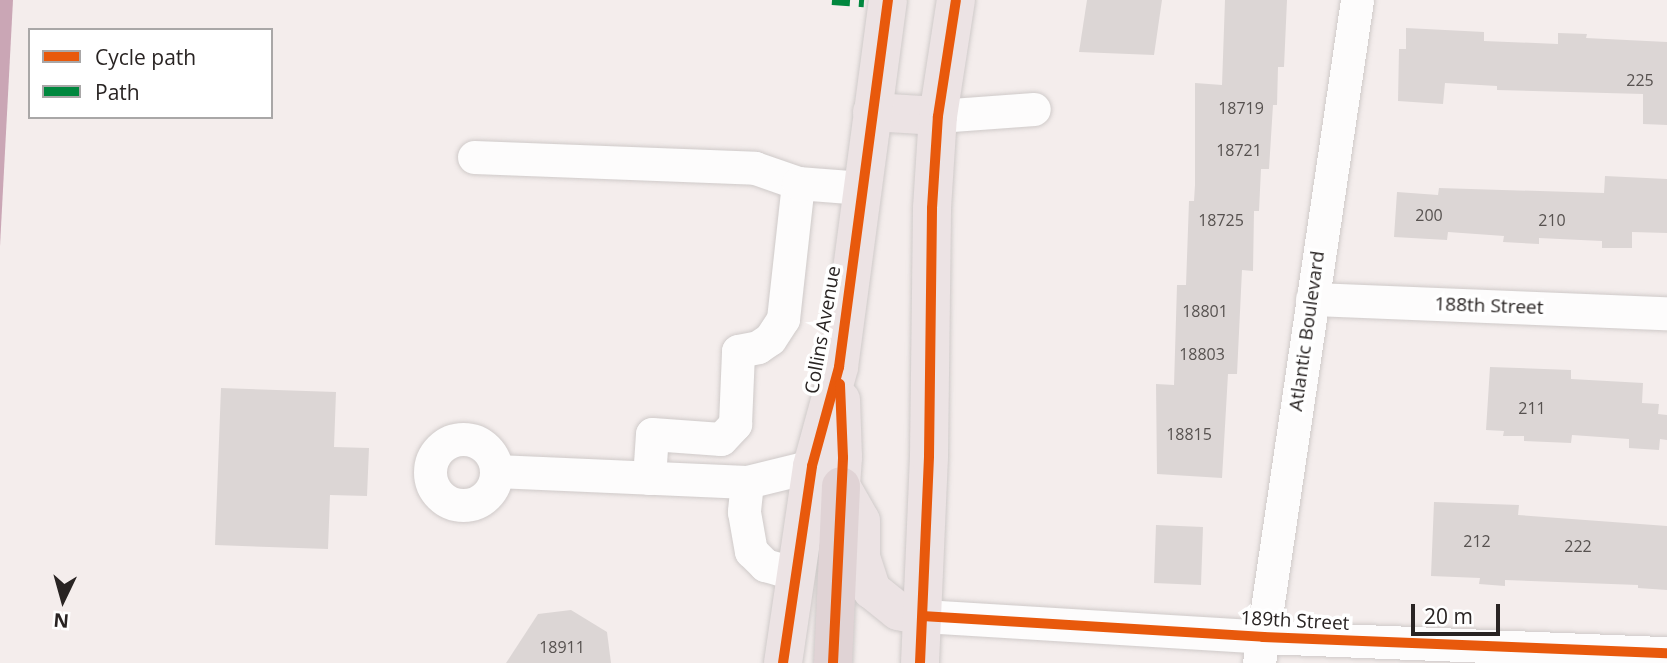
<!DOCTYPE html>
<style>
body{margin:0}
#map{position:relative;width:1667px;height:663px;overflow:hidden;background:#f4edec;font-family:"Open Sans",sans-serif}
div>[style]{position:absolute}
.water>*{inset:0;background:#caa6b5}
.building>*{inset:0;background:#dcd6d5}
.roads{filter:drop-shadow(0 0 2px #cfcac9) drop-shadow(0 0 2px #cfcac9)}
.minor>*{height:33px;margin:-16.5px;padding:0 16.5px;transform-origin:16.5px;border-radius:16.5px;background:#fdfcfc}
.minor>.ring{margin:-16.5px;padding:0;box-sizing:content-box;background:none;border:33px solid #fdfcfc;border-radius:50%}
.major>*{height:38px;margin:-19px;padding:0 19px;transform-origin:19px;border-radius:19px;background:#ece3e4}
.highway>*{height:38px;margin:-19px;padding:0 19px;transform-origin:19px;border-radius:19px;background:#e0d3d5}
.quiet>*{height:9px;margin-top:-4.5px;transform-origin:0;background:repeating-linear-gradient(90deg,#00873e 0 18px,transparent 0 27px)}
.cycleway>*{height:10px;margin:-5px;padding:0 5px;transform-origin:5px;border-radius:5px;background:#e8590c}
span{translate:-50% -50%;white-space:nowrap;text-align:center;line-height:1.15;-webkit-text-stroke:7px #fff;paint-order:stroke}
.number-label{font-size:16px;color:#575250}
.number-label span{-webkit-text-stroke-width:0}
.street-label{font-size:19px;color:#292423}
.legend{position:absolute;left:28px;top:28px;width:245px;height:91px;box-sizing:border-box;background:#fff;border:2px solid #a9a7a7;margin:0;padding:9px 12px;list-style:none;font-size:21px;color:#292423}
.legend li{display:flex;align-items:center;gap:14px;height:35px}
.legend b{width:35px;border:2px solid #a9a7a7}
.north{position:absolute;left:28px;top:565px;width:70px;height:70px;-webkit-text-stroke:5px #fff;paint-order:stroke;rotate:185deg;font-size:19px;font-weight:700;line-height:28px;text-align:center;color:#292423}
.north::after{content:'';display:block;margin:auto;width:24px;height:32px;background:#292423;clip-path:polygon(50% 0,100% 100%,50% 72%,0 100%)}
.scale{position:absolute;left:1411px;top:604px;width:89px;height:32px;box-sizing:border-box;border:4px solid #292423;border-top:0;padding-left:9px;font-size:21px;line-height:24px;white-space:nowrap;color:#292423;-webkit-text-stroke:5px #fff;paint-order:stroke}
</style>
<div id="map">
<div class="water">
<div style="clip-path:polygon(0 0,13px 0,0 246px)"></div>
</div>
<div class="building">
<div style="clip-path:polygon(1087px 0,1162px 0,1154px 55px,1079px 52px)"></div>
<div style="clip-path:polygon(1225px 0,1287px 0,1284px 67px,1278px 67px,1277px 105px,1273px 105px,1269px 169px,1261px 169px,1259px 211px,1254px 211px,1253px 271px,1242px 270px,1237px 374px,1228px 374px,1222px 478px,1157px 474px,1156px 384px,1174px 385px,1177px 285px,1186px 285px,1189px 201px,1194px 201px,1195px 185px,1195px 83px,1222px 85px)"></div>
<div style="clip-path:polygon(1406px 28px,1484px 32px,1484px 41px,1558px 44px,1558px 33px,1587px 34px,1586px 38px,1667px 42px,1667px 125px,1643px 124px,1643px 94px,1497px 90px,1497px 86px,1445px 83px,1443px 104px,1398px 101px,1399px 49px,1406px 49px)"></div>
<div style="clip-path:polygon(1605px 176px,1667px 179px,1667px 233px,1632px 232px,1632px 248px,1602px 248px,1602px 241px,1539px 238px,1539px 244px,1503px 242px,1504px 236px,1448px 232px,1447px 240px,1394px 237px,1397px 192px,1438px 195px,1439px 188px,1604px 193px)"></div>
<div style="clip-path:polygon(1490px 367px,1571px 370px,1571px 379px,1643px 383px,1642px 403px,1659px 404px,1658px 414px,1667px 415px,1667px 440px,1660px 439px,1659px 450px,1629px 448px,1629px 439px,1572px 435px,1571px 443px,1524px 441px,1524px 436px,1503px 436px,1504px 431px,1486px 430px)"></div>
<div style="clip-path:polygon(221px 388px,336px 392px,334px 447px,369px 448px,367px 496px,330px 495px,328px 549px,215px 545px)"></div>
<div style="clip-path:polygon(1434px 502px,1519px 505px,1518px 515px,1667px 526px,1667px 590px,1638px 588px,1638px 585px,1505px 580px,1505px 586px,1479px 584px,1480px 578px,1431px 576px)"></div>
<div style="clip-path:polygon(1156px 525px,1203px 527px,1201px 585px,1154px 583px)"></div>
<div style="clip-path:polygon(571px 610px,607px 632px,611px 663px,506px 663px,538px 614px)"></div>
</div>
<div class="roads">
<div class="minor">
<div style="left:938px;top:116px;width:96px;rotate:-4.2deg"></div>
<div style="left:474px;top:157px;width:281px;rotate:2.2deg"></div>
<div style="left:755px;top:168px;width:46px;rotate:19.2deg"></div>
<div style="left:1312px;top:299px;width:355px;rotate:2.3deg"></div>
<div class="ring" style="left:430px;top:439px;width:33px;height:33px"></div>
<div style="left:496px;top:471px;width:251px;rotate:2.5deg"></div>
<div style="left:747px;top:482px;width:67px;rotate:-13.8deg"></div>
<div style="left:649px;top:478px;width:44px;rotate:-86.1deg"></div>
<div style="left:652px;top:434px;width:69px;rotate:4.1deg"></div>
<div style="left:721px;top:439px;width:21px;rotate:-47deg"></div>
<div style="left:735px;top:424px;width:73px;rotate:-87.6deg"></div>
<div style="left:738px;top:351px;width:20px;rotate:-11deg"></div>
<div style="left:758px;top:347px;width:14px;rotate:-34deg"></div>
<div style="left:770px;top:339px;width:24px;rotate:-57deg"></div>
<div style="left:783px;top:319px;width:137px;rotate:-83.7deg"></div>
<div style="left:798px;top:183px;width:64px;rotate:4.5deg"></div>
<div style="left:747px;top:482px;width:30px;rotate:96deg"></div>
<div style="left:744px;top:512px;width:40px;rotate:80deg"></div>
<div style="left:751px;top:551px;width:20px;rotate:45deg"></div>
<div style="left:765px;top:565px;width:32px;rotate:16deg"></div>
<div style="left:923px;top:616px;width:341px;rotate:3.5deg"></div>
<div style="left:1263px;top:637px;width:404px;rotate:2.3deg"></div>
<div style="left:1259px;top:663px;width:670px;rotate:-81.59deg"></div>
</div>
<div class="major">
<div style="left:872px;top:112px;width:66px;rotate:3.5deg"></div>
<div style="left:841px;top:400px;width:57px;rotate:88deg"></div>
<div style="left:843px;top:457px;width:29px;rotate:94deg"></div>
<div style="left:841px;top:486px;width:40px;rotate:60.3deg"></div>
<div style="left:861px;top:521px;width:36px;rotate:90deg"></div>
<div style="left:861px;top:557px;width:35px;rotate:72deg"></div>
<div style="left:872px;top:590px;width:33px;rotate:39deg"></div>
<div style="left:898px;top:611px;width:25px;rotate:11deg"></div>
<div style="left:783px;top:663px;width:199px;rotate:-81.6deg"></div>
<div style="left:812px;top:466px;width:103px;rotate:-74.7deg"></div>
<div style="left:839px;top:367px;width:370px;rotate:-82.4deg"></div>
<div style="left:920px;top:663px;width:207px;rotate:-87.5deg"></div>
<div style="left:929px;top:456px;width:248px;rotate:-89.3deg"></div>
<div style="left:932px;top:208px;width:92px;rotate:-86.3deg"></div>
<div style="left:938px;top:116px;width:117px;rotate:-81.2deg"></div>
</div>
<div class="highway">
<div style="left:833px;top:663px;width:177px;rotate:-87.4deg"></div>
</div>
</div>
<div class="quiet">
<div style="left:832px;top:0;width:32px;rotate:4deg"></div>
</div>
<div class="cycleway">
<div style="left:923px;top:616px;width:341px;rotate:3.5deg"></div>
<div style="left:1263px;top:637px;width:404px;rotate:2.3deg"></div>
<div style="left:783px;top:663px;width:199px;rotate:-81.6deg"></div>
<div style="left:812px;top:466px;width:103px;rotate:-74.7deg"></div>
<div style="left:839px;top:367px;width:370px;rotate:-82.4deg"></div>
<div style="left:833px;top:663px;width:206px;rotate:-87.2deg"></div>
<div style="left:843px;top:457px;width:73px;rotate:-92.4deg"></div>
<div style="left:920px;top:663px;width:207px;rotate:-87.5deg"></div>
<div style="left:929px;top:456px;width:248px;rotate:-89.3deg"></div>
<div style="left:932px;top:208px;width:92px;rotate:-86.3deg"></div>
<div style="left:938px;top:116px;width:117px;rotate:-81.2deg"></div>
</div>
<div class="number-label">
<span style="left:1640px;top:80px">225</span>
<span style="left:1241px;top:108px">18719</span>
<span style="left:1239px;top:150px">18721</span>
<span style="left:1429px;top:215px">200</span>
<span style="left:1221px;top:220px">18725</span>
<span style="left:1552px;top:220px">210</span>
<span style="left:1205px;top:311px">18801</span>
<span style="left:1202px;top:354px">18803</span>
<span style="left:1532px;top:408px">211</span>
<span style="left:1189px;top:434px">18815</span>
<span style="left:1477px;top:541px">212</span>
<span style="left:1578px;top:546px">222</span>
<span style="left:562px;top:647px">18911</span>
</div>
<div class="street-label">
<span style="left:1489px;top:306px;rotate:2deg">188th Street</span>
<span style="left:823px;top:330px;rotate:-80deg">Collins Avenue</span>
<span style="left:1307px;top:331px;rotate:-82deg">Atlantic Boulevard</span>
<span style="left:1295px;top:621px;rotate:3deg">189th Street</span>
</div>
<ul class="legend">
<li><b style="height:9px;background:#e8590c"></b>Cycle path</li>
<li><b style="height:9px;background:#00873e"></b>Path</li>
</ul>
<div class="north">N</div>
<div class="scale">20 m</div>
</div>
